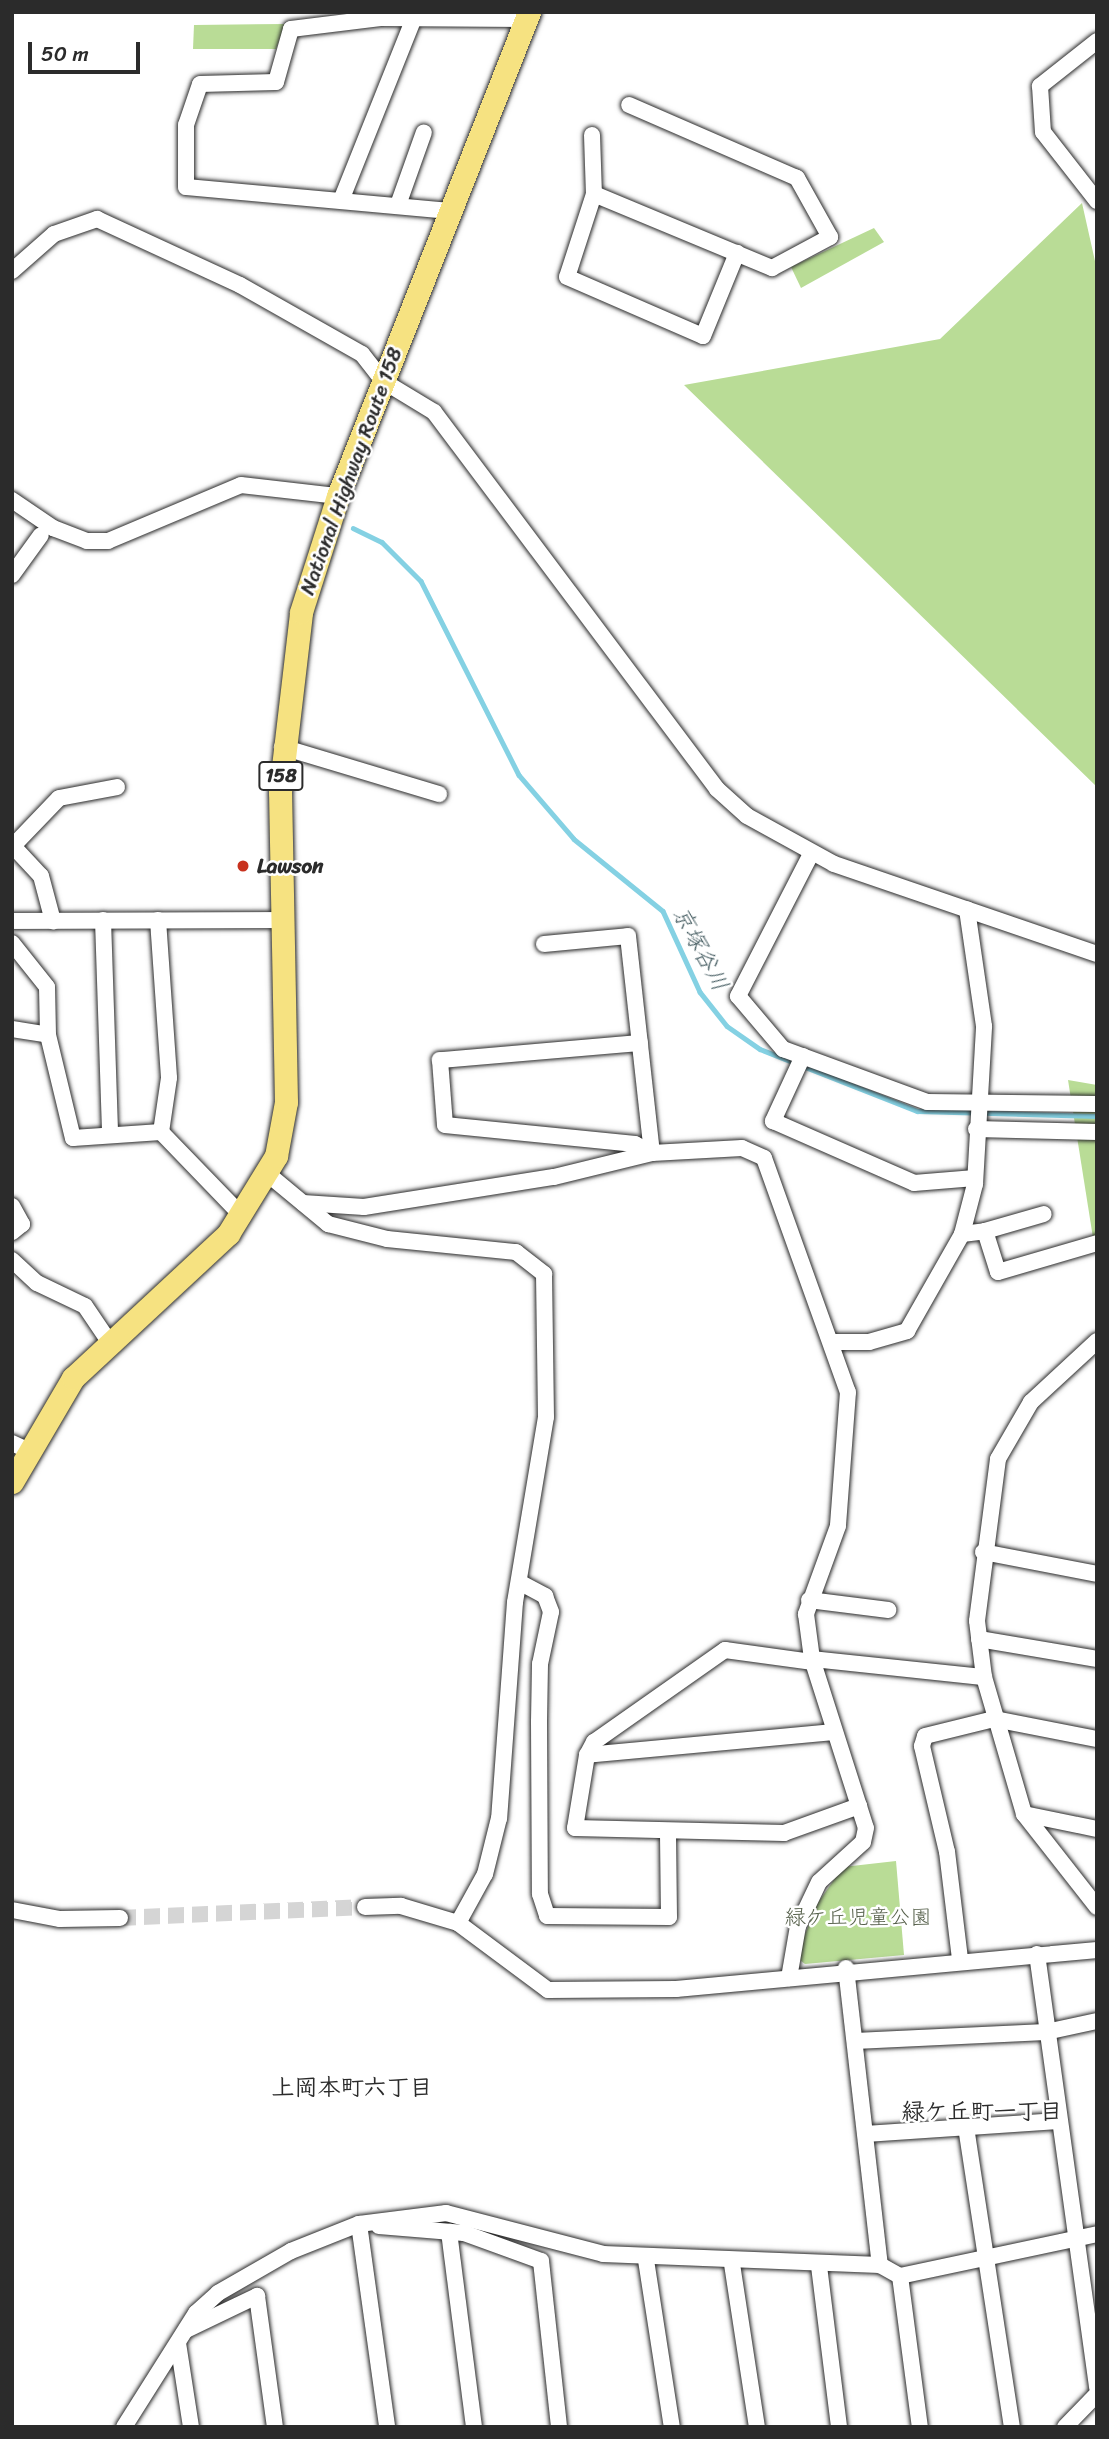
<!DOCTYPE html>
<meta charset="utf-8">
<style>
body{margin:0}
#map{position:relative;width:1109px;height:2439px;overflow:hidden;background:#fff;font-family:Sriracha,"Klee One",sans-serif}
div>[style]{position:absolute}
.green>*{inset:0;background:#b9dc96}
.stream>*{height:4.5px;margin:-2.25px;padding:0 2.25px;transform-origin:2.25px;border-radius:2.25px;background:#84d1e3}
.minor-tunnel>*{height:16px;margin-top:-8px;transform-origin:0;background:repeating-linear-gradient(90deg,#d5d5d5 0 16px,transparent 0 24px)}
.roads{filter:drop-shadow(0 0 2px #2b2b2b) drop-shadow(0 0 2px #2b2b2b)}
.minor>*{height:16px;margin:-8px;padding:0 8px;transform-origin:8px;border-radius:8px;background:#fff}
.highway>*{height:23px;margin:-11.5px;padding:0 11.5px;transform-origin:11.5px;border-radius:11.5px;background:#f6e281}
.dots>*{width:19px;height:19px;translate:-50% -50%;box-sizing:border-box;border:4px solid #fff;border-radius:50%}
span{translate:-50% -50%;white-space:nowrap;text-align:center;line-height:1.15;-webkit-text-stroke:5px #fff;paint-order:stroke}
.shield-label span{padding:2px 5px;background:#fff;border:2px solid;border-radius:5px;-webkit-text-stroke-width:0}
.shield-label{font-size:19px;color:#2b2b2b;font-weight:700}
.street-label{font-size:21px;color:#2b2b2b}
.poi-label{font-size:21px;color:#2b2b2b;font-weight:700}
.left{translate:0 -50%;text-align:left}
.park-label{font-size:21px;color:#56604b}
.water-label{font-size:23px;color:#465d62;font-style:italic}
.neighbourhood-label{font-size:23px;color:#2b2b2b;font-weight:700}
.frame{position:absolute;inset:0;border:14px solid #2b2b2b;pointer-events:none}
.scale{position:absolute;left:28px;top:42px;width:112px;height:32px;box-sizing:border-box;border:4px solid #2b2b2b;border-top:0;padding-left:9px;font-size:21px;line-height:24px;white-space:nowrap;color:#2b2b2b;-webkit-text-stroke:5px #fff;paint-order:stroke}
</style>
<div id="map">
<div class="green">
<div style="clip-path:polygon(285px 24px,276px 49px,193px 49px,194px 25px)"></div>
<div style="clip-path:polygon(1082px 203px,1097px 270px,1097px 787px,684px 385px,940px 339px)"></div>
<div style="clip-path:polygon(874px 228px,884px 242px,801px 288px,791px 267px)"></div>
<div style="clip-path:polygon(1068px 1080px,1097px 1085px,1097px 1263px)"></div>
<div style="clip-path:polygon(896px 1861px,904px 1955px,805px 1964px,796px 1957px,817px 1904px,843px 1867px)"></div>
</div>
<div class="stream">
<div style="left:353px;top:528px;width:32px;rotate:26deg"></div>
<div style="left:382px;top:542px;width:55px;rotate:45deg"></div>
<div style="left:421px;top:581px;width:217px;rotate:63.2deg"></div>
<div style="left:519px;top:775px;width:84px;rotate:49.3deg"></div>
<div style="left:574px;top:839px;width:114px;rotate:39deg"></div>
<div style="left:663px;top:911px;width:89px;rotate:65.4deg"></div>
<div style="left:700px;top:992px;width:43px;rotate:51.5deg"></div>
<div style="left:727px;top:1026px;width:40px;rotate:34.9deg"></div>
<div style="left:760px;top:1049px;width:169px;rotate:21.5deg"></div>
<div style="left:917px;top:1111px;width:180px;rotate:1.6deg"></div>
</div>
<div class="minor-tunnel">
<div style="left:120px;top:1918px;width:245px;rotate:-2.6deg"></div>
</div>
<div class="roads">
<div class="minor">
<div style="left:1097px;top:41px;width:73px;rotate:141.7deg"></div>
<div style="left:1040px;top:86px;width:46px;rotate:86.3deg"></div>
<div style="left:1043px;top:132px;width:88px;rotate:52deg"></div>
<div style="left:592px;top:135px;width:59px;rotate:88.1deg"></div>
<div style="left:594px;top:194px;width:87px;rotate:108deg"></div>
<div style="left:567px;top:277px;width:148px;rotate:23.5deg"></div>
<div style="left:703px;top:336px;width:90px;rotate:-67.7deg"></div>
<div style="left:594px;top:194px;width:193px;rotate:22.6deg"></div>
<div style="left:772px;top:268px;width:66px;rotate:-28.1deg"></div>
<div style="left:830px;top:237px;width:68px;rotate:-119.2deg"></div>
<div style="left:797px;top:178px;width:183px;rotate:-156.5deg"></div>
<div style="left:342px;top:198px;width:194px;rotate:-68.2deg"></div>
<div style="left:398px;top:205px;width:77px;rotate:-70.4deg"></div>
<div style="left:450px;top:211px;width:265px;rotate:-174.8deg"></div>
<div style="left:186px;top:187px;width:62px;rotate:-90deg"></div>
<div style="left:186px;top:125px;width:43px;rotate:-71.1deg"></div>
<div style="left:200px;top:84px;width:76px;rotate:-1.5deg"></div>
<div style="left:276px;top:82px;width:55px;rotate:-74.2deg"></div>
<div style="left:291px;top:29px;width:90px;rotate:-7deg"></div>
<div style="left:380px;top:18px;width:146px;rotate:0.4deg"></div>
<div style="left:12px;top:271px;width:56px;rotate:-41.4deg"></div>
<div style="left:54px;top:234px;width:46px;rotate:-19.2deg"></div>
<div style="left:97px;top:219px;width:157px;rotate:24.8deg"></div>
<div style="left:240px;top:285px;width:140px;rotate:29.5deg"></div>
<div style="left:362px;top:354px;width:34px;rotate:52deg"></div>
<div style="left:383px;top:381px;width:60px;rotate:31.3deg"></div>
<div style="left:434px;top:412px;width:471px;rotate:53.1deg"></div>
<div style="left:717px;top:789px;width:40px;rotate:42deg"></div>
<div style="left:747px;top:816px;width:99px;rotate:28.9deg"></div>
<div style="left:834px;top:864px;width:278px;rotate:18.9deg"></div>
<div style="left:12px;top:500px;width:50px;rotate:34.3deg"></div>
<div style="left:53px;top:528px;width:36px;rotate:21deg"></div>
<div style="left:87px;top:541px;width:21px"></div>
<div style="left:108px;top:541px;width:144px;rotate:-22.8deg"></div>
<div style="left:241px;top:485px;width:98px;rotate:6.5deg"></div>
<div style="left:12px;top:575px;width:49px;rotate:-54.1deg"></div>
<div style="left:282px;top:747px;width:164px;rotate:16.7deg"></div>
<div style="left:12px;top:845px;width:42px;rotate:46.9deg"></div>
<div style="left:41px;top:876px;width:47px;rotate:75.1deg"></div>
<div style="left:13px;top:846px;width:66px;rotate:-46.2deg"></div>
<div style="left:59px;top:798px;width:59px;rotate:-10.7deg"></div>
<div style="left:811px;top:854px;width:160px;rotate:117.2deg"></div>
<div style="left:738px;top:996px;width:70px;rotate:49.7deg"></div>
<div style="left:783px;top:1049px;width:153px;rotate:20.2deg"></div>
<div style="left:927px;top:1102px;width:170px;rotate:0.7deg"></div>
<div style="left:103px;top:920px;width:215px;rotate:88.1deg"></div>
<div style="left:158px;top:920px;width:158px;rotate:86deg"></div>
<div style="left:169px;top:1078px;width:55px;rotate:98.4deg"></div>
<div style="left:12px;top:921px;width:270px;rotate:-0.2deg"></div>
<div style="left:12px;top:943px;width:56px;rotate:51.5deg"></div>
<div style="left:47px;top:987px;width:48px;rotate:88.8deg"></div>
<div style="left:48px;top:1035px;width:106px;rotate:76.4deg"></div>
<div style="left:73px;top:1138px;width:88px;rotate:-3.9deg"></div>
<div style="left:161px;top:1132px;width:118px;rotate:46deg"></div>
<div style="left:544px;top:944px;width:84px;rotate:-5.4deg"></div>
<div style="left:628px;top:936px;width:218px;rotate:83.7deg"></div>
<div style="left:12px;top:1029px;width:36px;rotate:9deg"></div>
<div style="left:640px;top:1043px;width:201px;rotate:175.1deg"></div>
<div style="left:440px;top:1060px;width:65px;rotate:85.6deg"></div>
<div style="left:445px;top:1125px;width:191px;rotate:5.7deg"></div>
<div style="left:635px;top:1144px;width:19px;rotate:28deg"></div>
<div style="left:803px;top:1056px;width:72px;rotate:114.8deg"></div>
<div style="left:773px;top:1121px;width:154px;rotate:23.7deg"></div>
<div style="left:914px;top:1183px;width:61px;rotate:-4.7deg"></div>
<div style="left:976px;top:1129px;width:121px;rotate:1.4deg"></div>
<div style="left:269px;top:1175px;width:77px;rotate:39.7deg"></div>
<div style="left:328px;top:1224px;width:61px;rotate:14.3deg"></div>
<div style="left:387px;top:1239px;width:130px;rotate:5.8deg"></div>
<div style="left:516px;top:1252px;width:36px;rotate:38deg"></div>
<div style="left:544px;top:1274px;width:143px;rotate:89.2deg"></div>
<div style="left:546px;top:1417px;width:188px;rotate:99.5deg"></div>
<div style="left:515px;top:1602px;width:217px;rotate:94.2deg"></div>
<div style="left:499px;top:1818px;width:58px;rotate:104deg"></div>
<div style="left:485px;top:1874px;width:56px;rotate:118.9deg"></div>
<div style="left:303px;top:1203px;width:61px;rotate:3.8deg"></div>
<div style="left:364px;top:1207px;width:192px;rotate:-9deg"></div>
<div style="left:554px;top:1177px;width:101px;rotate:-13.8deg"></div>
<div style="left:652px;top:1153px;width:90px;rotate:-3.2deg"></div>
<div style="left:742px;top:1148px;width:24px;rotate:24deg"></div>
<div style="left:764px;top:1158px;width:249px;rotate:70.3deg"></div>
<div style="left:848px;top:1392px;width:134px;rotate:94.3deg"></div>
<div style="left:838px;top:1526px;width:94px;rotate:110deg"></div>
<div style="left:806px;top:1614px;width:45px;rotate:82.4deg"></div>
<div style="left:812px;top:1659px;width:177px;rotate:72.3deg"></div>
<div style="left:866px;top:1828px;width:14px;rotate:102deg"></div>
<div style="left:863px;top:1842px;width:59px;rotate:137.7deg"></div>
<div style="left:819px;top:1882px;width:49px;rotate:115.5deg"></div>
<div style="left:798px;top:1926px;width:53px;rotate:99.8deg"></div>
<div style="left:12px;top:1206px;width:21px;rotate:61deg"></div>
<div style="left:22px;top:1224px;width:13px;rotate:141deg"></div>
<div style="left:985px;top:1231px;width:61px;rotate:-16.1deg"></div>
<div style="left:962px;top:1234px;width:23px;rotate:-7deg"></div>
<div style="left:985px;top:1231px;width:43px;rotate:72.4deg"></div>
<div style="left:998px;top:1272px;width:103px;rotate:-16.3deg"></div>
<div style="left:12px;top:1260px;width:34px;rotate:43deg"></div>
<div style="left:37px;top:1283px;width:53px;rotate:25.6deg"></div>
<div style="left:85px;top:1306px;width:41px;rotate:55.9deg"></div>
<div style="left:1097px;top:1341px;width:90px;rotate:137.3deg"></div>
<div style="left:1031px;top:1402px;width:66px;rotate:120.1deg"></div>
<div style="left:998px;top:1459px;width:163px;rotate:97.4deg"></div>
<div style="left:977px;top:1621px;width:56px;rotate:82.9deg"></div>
<div style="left:984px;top:1677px;width:143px;rotate:73.7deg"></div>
<div style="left:1024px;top:1814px;width:118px;rotate:51.9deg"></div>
<div style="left:832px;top:1342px;width:37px"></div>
<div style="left:869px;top:1342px;width:40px;rotate:-16deg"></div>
<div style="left:907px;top:1331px;width:112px;rotate:-60.4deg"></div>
<div style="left:962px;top:1234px;width:52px;rotate:-75.4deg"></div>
<div style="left:975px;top:1184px;width:158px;rotate:-86.7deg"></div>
<div style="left:984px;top:1026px;width:118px;rotate:-98.3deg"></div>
<div style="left:12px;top:1443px;width:17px;rotate:25deg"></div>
<div style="left:983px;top:1552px;width:116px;rotate:10.9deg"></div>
<div style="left:519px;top:1582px;width:30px;rotate:28deg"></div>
<div style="left:545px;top:1596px;width:17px;rotate:69deg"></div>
<div style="left:551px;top:1612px;width:53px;rotate:101.9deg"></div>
<div style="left:540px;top:1664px;width:58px;rotate:91deg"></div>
<div style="left:539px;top:1722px;width:172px;rotate:89.7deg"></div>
<div style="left:540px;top:1894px;width:23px;rotate:72deg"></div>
<div style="left:547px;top:1916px;width:122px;rotate:0.5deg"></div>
<div style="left:669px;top:1917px;width:86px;rotate:-90.7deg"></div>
<div style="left:809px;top:1600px;width:80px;rotate:7.2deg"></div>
<div style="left:979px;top:1639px;width:120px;rotate:9.6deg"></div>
<div style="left:812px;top:1659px;width:173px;rotate:6deg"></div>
<div style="left:834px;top:1732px;width:248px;rotate:174.7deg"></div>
<div style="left:587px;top:1755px;width:74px;rotate:99.3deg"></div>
<div style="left:575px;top:1828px;width:209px;rotate:1.4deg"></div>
<div style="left:784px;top:1833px;width:80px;rotate:-19.8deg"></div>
<div style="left:587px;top:1755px;width:15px;rotate:-62deg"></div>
<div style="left:594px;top:1742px;width:160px;rotate:-35.1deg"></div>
<div style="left:725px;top:1650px;width:89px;rotate:7.8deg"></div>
<div style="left:1024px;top:1814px;width:75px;rotate:11.6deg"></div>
<div style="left:365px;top:1907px;width:36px;rotate:-2deg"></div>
<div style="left:401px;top:1906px;width:59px;rotate:16.6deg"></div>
<div style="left:458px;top:1923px;width:112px;rotate:36.7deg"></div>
<div style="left:548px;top:1990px;width:128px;rotate:-0.4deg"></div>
<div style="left:676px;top:1989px;width:423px;rotate:-5.3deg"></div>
<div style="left:12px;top:1910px;width:49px;rotate:10.6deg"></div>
<div style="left:60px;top:1919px;width:60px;rotate:-1deg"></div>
<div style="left:1037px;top:1954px;width:438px;rotate:82.1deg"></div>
<div style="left:960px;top:1959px;width:108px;rotate:-96.9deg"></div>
<div style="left:947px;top:1852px;width:109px;rotate:-103.3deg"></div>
<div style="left:922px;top:1746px;width:10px;rotate:-73deg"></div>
<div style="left:925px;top:1736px;width:71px;rotate:-13.8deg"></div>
<div style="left:994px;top:1719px;width:105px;rotate:11deg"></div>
<div style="left:846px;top:1968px;width:299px;rotate:83.5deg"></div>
<div style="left:855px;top:2041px;width:191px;rotate:-2.7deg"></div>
<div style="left:1046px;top:2032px;width:52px;rotate:-12.2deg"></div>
<div style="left:966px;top:2127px;width:304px;rotate:81.3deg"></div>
<div style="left:866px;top:2134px;width:192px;rotate:-3.9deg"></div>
<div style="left:359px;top:2224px;width:205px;rotate:82.1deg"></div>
<div style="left:379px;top:2226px;width:85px;rotate:4.7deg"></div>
<div style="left:464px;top:2233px;width:82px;rotate:20deg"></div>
<div style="left:541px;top:2261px;width:167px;rotate:83.8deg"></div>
<div style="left:449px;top:2232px;width:197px;rotate:82.7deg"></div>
<div style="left:646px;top:2260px;width:169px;rotate:81.2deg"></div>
<div style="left:732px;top:2264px;width:165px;rotate:81.3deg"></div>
<div style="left:819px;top:2266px;width:162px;rotate:82.9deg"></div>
<div style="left:900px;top:2276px;width:152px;rotate:82.5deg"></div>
<div style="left:186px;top:2330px;width:79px;rotate:-25.6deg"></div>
<div style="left:257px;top:2296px;width:132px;rotate:82.2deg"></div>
<div style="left:178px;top:2343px;width:85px;rotate:81.2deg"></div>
<div style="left:124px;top:2427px;width:135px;rotate:-57.7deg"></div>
<div style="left:196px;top:2313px;width:30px;rotate:-42deg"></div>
<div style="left:218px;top:2293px;width:84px;rotate:-29.9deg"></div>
<div style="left:291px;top:2251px;width:73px;rotate:-21.7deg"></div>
<div style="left:359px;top:2224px;width:88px;rotate:-7.2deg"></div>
<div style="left:446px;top:2213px;width:162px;rotate:14.6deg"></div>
<div style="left:603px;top:2254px;width:277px;rotate:2.3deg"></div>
<div style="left:880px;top:2265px;width:23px;rotate:29deg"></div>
<div style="left:900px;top:2276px;width:201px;rotate:-12deg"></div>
<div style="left:1065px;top:2427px;width:46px;rotate:-45.9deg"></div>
</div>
<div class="highway">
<div style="left:12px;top:1482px;width:121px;rotate:-59.6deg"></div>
<div style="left:73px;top:1378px;width:212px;rotate:-42.9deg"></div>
<div style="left:228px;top:1234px;width:92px;rotate:-58.4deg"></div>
<div style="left:276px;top:1156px;width:55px;rotate:-79.5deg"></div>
<div style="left:286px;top:1102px;width:310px;rotate:-91.1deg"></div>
<div style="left:280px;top:792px;width:181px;rotate:-83.3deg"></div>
<div style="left:301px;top:612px;width:122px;rotate:-72.3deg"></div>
<div style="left:338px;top:496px;width:520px;rotate:-68.46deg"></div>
</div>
</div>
<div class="dots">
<div style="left:243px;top:866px;background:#c8321e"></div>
</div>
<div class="shield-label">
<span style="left:281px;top:776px">158</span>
</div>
<div class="street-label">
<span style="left:351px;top:471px;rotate:-70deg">National Highway Route 158</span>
</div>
<div class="poi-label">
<span class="left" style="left:257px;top:866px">Lawson</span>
</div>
<div class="park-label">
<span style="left:858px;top:1917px">緑ケ丘児童公園</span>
</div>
<div class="water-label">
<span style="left:700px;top:949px;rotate:62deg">京塚谷川</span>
</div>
<div class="neighbourhood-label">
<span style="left:352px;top:2088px">上岡本町六丁目</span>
<span style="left:982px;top:2112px">緑ケ丘町一丁目</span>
</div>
<div class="frame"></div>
<div class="scale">50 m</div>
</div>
